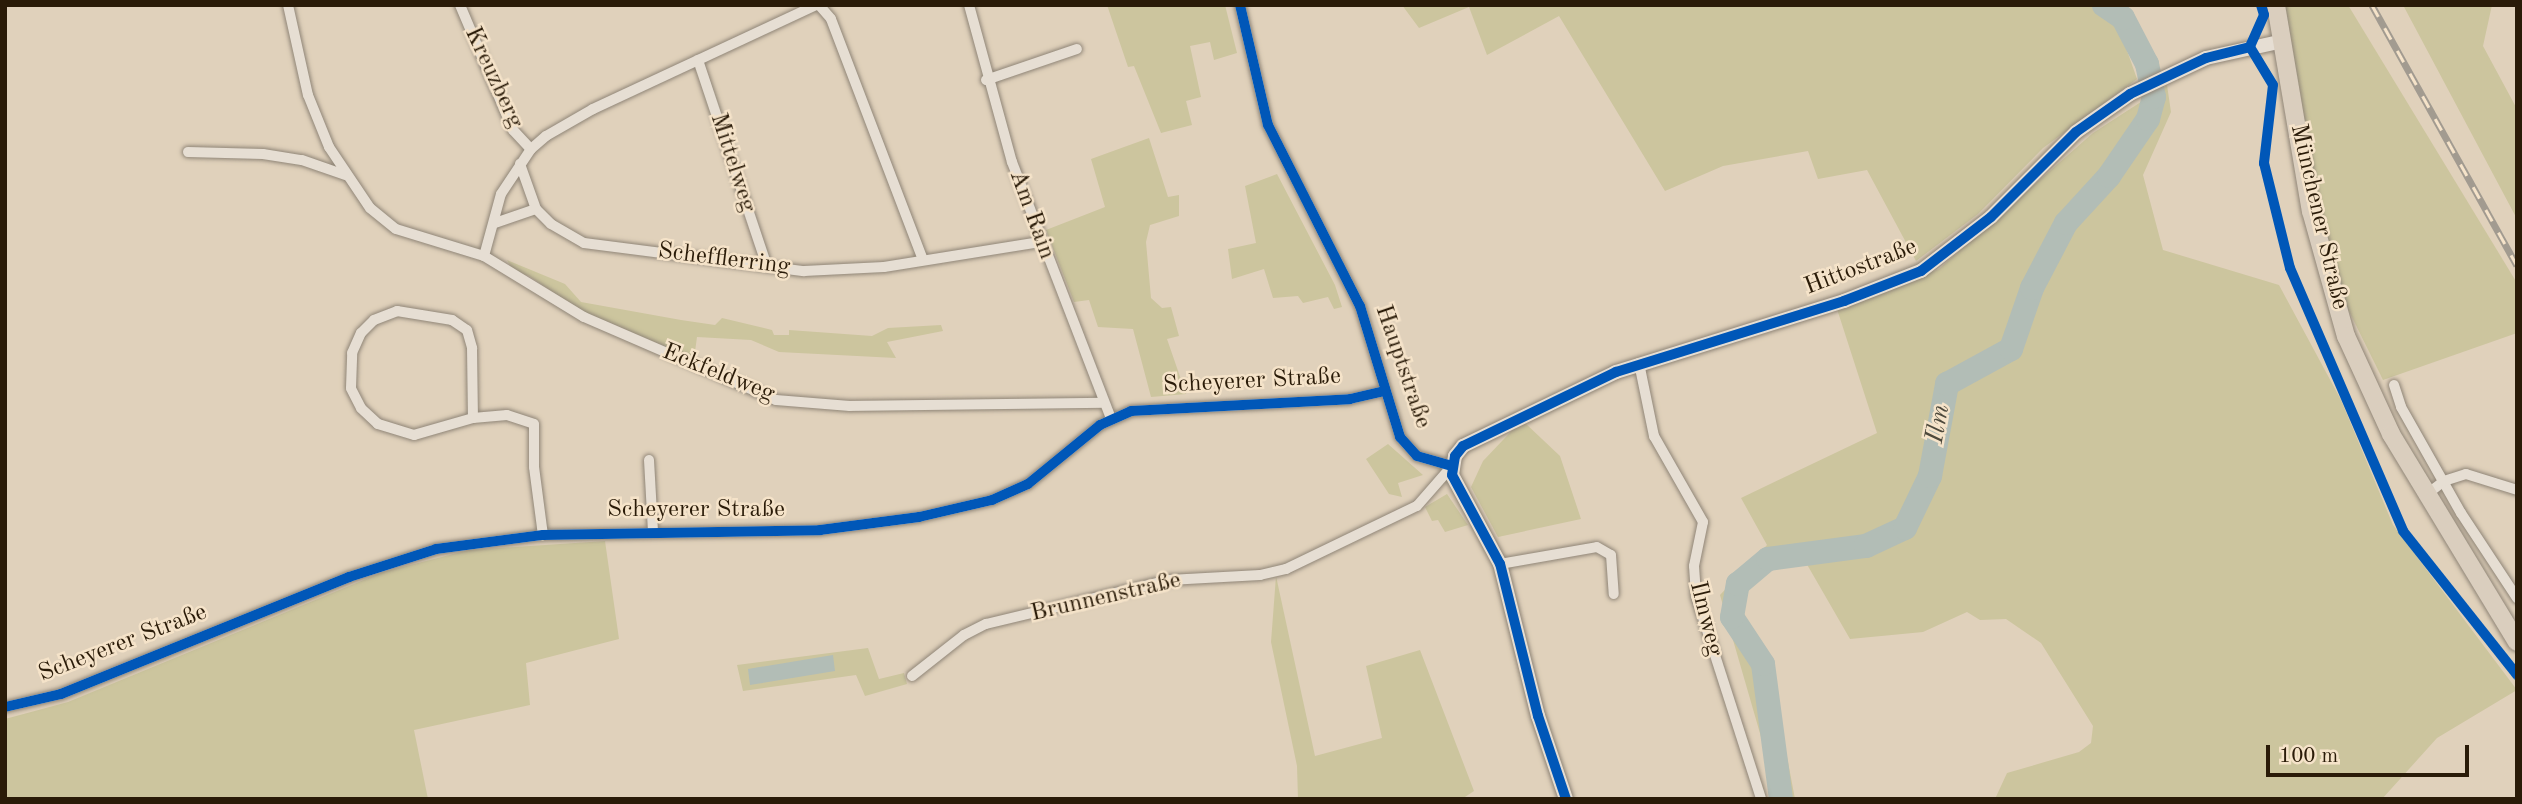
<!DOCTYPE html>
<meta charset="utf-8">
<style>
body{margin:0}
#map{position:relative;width:2522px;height:804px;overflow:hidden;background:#e0d1bb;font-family:"Old Standard TT",serif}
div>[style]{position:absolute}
.green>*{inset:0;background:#ccc59e}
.water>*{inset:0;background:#b2bdb6}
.river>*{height:24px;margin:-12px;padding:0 12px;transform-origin:12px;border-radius:12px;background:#b2bdb6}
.roads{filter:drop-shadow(0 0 2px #8f8577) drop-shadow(0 0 2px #8f8577)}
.minor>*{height:10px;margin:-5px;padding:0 5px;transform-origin:5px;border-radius:5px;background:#e6ded3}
.tertiary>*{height:14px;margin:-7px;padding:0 7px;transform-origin:7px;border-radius:7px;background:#e6ded3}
.primary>*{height:18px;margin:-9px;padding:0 9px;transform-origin:9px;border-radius:9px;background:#dacebe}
.rail>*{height:7px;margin-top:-3.5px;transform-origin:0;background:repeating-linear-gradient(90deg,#f5e3c9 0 13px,#a29b90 0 26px);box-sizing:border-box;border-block:2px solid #a29b90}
.cycleway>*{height:10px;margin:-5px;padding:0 5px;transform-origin:5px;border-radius:5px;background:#0057b8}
span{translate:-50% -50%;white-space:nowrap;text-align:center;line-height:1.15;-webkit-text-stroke:5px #f5e3c9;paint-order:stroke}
.street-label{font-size:24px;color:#2a1b08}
.water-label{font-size:26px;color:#4d493c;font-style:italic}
.frame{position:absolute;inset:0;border:7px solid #2a1b08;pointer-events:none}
.scale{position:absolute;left:2266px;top:745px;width:203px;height:32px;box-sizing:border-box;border:4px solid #2a1b08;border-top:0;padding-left:9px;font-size:21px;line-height:24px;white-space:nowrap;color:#2a1b08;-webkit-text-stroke:5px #f5e3c9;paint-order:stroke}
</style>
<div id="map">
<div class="green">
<div style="clip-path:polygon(1107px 5px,1225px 5px,1237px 53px,1214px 60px,1210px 42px,1190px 46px,1201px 97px,1186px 101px,1192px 125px,1161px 133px,1134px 66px,1128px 67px)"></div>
<div style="clip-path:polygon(1402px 5px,2111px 5px,2137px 79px,2043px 148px,1978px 214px,1916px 261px,1867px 170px,1818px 179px,1808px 151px,1723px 166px,1665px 191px,1559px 16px,1487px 55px,1469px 7px,1419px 28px)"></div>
<div style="clip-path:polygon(2283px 5px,2348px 5px,2517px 283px,2517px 333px,2383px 380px,2345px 303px,2318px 203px)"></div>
<div style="clip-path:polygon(2403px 5px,2492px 5px,2483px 46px,2517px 109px,2517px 219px)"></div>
<div style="clip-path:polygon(2167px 85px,2171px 112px,2143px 175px,2163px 250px,2279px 285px,2341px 400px,2393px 525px,2517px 690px,2437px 738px,2382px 799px,1995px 799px,2007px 773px,2079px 752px,2091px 743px,2093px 726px,2041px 643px,2006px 619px,1980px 620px,1967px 612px,1923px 632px,1850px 639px,1805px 561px,1778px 562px,1742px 593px,1739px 615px,1768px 656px,1795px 799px,1779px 799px,1720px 595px,1767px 545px,1741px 498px,1877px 433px,1837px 309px,1939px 269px,2093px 133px)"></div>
<div style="clip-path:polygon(1149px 138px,1168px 197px,1179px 195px,1179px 216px,1150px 225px,1146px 242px,1151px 298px,1162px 308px,1171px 307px,1179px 336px,1167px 339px,1186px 394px,1151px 397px,1133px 329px,1098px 327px,1089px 300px,1074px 302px,1046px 230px,1105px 207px,1091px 159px)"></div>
<div style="clip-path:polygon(1277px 174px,1335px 285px,1342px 307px,1334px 309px,1328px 297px,1303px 303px,1298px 296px,1273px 298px,1264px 269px,1232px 279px,1228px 249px,1256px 243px,1245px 186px)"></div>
<div style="clip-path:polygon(507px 260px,565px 284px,581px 302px,681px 320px,715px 325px,722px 318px,772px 330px,774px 335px,789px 335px,789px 330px,872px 336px,888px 328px,941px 325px,943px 331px,887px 342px,896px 358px,779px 352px,751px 340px,697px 337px,694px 359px,578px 309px,529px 276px,513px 271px)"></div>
<div style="clip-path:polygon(1522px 420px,1560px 456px,1581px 519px,1498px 537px,1471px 487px,1483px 461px)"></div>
<div style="clip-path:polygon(1388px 444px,1423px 475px,1398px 483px,1402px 497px,1389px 494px,1366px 459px)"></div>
<div style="clip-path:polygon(1447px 494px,1468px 525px,1445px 532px,1438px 520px,1432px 521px,1425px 507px)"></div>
<div style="clip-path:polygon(605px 541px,619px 639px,526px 663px,530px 705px,414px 730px,428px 799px,5px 799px,5px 719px,68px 702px,383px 572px,469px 550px)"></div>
<div style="clip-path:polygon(1276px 576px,1315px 756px,1382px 738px,1366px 666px,1420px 650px,1474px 791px,1462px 799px,1298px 799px,1297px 766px,1271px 642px)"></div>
<div style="clip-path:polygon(868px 648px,879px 679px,904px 673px,907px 684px,865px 696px,856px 675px,743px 691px,737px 665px)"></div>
</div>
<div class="water">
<div style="clip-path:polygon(833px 655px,835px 671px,750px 685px,748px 669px)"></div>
</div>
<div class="river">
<div style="left:1781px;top:799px;width:136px;rotate:-97.6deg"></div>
<div style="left:1763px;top:664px;width:56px;rotate:-123.4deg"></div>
<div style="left:1732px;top:617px;width:34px;rotate:-80deg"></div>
<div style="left:1738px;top:584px;width:39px;rotate:-40deg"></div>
<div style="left:1768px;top:559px;width:99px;rotate:-7.6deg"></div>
<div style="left:1866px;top:546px;width:43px;rotate:-24.8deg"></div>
<div style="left:1905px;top:528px;width:58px;rotate:-64.3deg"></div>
<div style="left:1930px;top:476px;width:94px;rotate:-79.5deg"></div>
<div style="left:1947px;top:384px;width:73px;rotate:-28.7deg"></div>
<div style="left:2011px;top:349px;width:65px;rotate:-71deg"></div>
<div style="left:2032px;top:288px;width:73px;rotate:-62.4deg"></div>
<div style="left:2066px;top:223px;width:64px;rotate:-47.5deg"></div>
<div style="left:2109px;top:176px;width:69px;rotate:-55.6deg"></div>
<div style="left:2148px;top:119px;width:23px;rotate:-75deg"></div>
<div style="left:2154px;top:97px;width:34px;rotate:-102deg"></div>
<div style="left:2147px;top:64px;width:52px;rotate:-117.6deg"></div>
<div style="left:2123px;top:18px;width:23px;rotate:-146deg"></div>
</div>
<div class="roads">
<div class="minor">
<div style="left:288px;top:5px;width:92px;rotate:77.5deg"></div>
<div style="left:308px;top:95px;width:56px;rotate:68deg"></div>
<div style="left:329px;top:147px;width:73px;rotate:56.1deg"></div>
<div style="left:370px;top:208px;width:33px;rotate:39deg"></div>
<div style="left:396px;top:229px;width:92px;rotate:17.1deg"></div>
<div style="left:484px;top:256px;width:117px;rotate:31.4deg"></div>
<div style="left:584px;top:317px;width:209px;rotate:23.4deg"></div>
<div style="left:776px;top:400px;width:74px;rotate:4.6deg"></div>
<div style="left:850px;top:406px;width:251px;rotate:-0.7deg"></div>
<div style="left:460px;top:5px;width:136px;rotate:67deg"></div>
<div style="left:513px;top:130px;width:26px;rotate:47deg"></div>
<div style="left:819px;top:5px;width:18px;rotate:49deg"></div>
<div style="left:831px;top:19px;width:258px;rotate:69.1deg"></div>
<div style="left:969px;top:5px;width:163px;rotate:74.7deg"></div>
<div style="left:1012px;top:162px;width:274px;rotate:68.9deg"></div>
<div style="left:1240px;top:5px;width:123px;rotate:76.9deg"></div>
<div style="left:1268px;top:125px;width:203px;rotate:63.1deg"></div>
<div style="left:1360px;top:306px;width:137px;rotate:73deg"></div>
<div style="left:1400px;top:437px;width:25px;rotate:48deg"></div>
<div style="left:1417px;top:456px;width:36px;rotate:16deg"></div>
<div style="left:698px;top:60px;width:217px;rotate:71.5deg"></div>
<div style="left:986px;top:80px;width:96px;rotate:-18.8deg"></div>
<div style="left:188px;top:152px;width:75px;rotate:1.5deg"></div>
<div style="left:263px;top:154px;width:39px;rotate:9deg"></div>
<div style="left:302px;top:160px;width:46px;rotate:19.2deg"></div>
<div style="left:536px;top:209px;width:21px;rotate:45deg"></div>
<div style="left:551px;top:224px;width:38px;rotate:30deg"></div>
<div style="left:584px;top:243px;width:222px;rotate:7.3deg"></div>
<div style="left:804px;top:271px;width:80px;rotate:-2.9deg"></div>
<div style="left:884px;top:267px;width:158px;rotate:-9.1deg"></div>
<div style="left:495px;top:223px;width:43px;rotate:-18.9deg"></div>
<div style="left:536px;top:209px;width:48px;rotate:-109.6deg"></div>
<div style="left:484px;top:256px;width:64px;rotate:-74.7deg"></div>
<div style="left:501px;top:194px;width:54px;rotate:-56.3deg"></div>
<div style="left:531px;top:149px;width:20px;rotate:-41deg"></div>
<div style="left:546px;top:136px;width:54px;rotate:-29.9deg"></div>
<div style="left:593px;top:109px;width:246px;rotate:-25deg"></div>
<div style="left:1639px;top:363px;width:75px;rotate:78.4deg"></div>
<div style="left:1654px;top:436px;width:99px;rotate:60.3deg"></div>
<div style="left:1703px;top:522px;width:45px;rotate:101.6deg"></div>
<div style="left:1694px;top:566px;width:30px;rotate:86deg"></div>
<div style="left:1696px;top:596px;width:213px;rotate:72.2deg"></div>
<div style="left:2394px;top:385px;width:23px;rotate:72deg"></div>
<div style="left:2401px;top:407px;width:122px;rotate:60.5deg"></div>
<div style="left:2461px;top:513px;width:102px;rotate:56.6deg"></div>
<div style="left:473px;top:418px;width:61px;rotate:163.9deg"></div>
<div style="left:414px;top:435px;width:38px;rotate:-163deg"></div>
<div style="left:378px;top:424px;width:23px;rotate:-137deg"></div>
<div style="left:361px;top:408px;width:22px;rotate:-117deg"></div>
<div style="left:351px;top:388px;width:35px;rotate:-88deg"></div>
<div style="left:352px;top:353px;width:22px;rotate:-66deg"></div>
<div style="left:361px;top:333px;width:18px;rotate:-45deg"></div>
<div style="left:374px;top:320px;width:25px;rotate:-21deg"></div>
<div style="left:397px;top:311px;width:56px;rotate:9.3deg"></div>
<div style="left:452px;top:320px;width:18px;rotate:34deg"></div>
<div style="left:467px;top:330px;width:19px;rotate:74deg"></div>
<div style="left:472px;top:348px;width:70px;rotate:89.2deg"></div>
<div style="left:473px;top:418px;width:34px;rotate:-5deg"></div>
<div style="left:507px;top:415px;width:28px;rotate:18deg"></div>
<div style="left:534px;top:424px;width:43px;rotate:90deg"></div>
<div style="left:534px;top:467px;width:69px;rotate:82.5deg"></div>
<div style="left:649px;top:460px;width:72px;rotate:86.8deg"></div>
<div style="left:2426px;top:495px;width:23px;rotate:-38deg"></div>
<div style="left:2444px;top:481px;width:23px;rotate:-18deg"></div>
<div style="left:2466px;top:474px;width:53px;rotate:17.4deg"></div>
<div style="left:1500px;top:564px;width:98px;rotate:-9.9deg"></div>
<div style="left:1597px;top:547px;width:16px;rotate:30deg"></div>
<div style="left:1611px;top:555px;width:39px;rotate:86deg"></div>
<div style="left:912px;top:676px;width:66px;rotate:-38.3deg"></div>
<div style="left:964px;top:635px;width:25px;rotate:-27deg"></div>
<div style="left:986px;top:624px;width:188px;rotate:-13.5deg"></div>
<div style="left:1169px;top:580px;width:91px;rotate:-3.1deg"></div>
<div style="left:1260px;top:575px;width:27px;rotate:-13deg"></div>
<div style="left:1286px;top:569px;width:145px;rotate:-25.7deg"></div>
<div style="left:1417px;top:506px;width:53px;rotate:-48.8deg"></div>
<div style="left:5px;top:707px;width:57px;rotate:-13.1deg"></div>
<div style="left:61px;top:694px;width:311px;rotate:-22.1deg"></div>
<div style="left:349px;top:577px;width:91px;rotate:-17.8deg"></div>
<div style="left:436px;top:549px;width:108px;rotate:-7.5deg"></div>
<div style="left:543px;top:535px;width:277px;rotate:-1deg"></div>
<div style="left:820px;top:530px;width:100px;rotate:-7.5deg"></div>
<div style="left:919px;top:517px;width:75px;rotate:-13.1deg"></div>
<div style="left:992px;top:500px;width:39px;rotate:-24deg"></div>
<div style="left:1028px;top:484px;width:93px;rotate:-39.3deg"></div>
<div style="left:1100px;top:425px;width:34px;rotate:-24deg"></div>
<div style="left:1131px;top:411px;width:219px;rotate:-3.1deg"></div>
<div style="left:1350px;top:399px;width:36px;rotate:-13deg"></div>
</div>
<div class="tertiary">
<div style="left:1566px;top:799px;width:88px;rotate:-108.6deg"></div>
<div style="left:1538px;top:716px;width:157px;rotate:-104deg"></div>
<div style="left:1500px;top:564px;width:101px;rotate:-118.3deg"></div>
<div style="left:1452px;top:475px;width:19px;rotate:-81deg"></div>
<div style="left:1455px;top:456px;width:13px;rotate:-51deg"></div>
<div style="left:1463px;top:446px;width:170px;rotate:-25.8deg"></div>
<div style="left:1616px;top:372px;width:239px;rotate:-17.3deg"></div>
<div style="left:1844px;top:301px;width:83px;rotate:-21.3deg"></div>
<div style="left:1921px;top:271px;width:88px;rotate:-37.6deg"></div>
<div style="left:1991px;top:217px;width:120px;rotate:-45deg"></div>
<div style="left:2076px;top:132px;width:66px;rotate:-35.1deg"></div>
<div style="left:2130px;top:94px;width:84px;rotate:-25.3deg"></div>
<div style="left:2206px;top:58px;width:79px;rotate:-12.4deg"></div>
</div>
<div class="primary">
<div style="left:2276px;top:5px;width:209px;rotate:80.4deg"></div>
<div style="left:2311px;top:211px;width:130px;rotate:74.4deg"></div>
<div style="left:2346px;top:336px;width:108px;rotate:65.3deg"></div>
<div style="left:2391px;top:434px;width:243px;rotate:58.8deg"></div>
</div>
</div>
<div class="rail">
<div style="left:2372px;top:5px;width:298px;rotate:60.9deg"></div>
</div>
<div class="cycleway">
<div style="left:1240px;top:5px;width:123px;rotate:76.9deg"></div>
<div style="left:1268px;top:125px;width:203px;rotate:63.1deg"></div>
<div style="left:1360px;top:306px;width:137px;rotate:73deg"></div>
<div style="left:1400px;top:437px;width:25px;rotate:48deg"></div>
<div style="left:1417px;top:456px;width:36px;rotate:16deg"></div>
<div style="left:2261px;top:5px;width:10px;rotate:73deg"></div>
<div style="left:2264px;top:15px;width:35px;rotate:114deg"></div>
<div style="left:2250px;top:47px;width:44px;rotate:58.8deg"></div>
<div style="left:2273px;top:85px;width:79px;rotate:96.6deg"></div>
<div style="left:2264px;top:163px;width:108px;rotate:76.1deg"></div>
<div style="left:2290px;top:268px;width:286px;rotate:66.7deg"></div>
<div style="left:2403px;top:531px;width:184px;rotate:51.6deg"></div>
<div style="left:5px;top:707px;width:57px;rotate:-13.1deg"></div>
<div style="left:61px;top:694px;width:311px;rotate:-22.1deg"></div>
<div style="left:349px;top:577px;width:91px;rotate:-17.8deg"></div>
<div style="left:436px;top:549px;width:108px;rotate:-7.5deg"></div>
<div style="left:543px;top:535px;width:277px;rotate:-1deg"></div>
<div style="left:820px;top:530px;width:100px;rotate:-7.5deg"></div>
<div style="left:919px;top:517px;width:75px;rotate:-13.1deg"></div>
<div style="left:992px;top:500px;width:39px;rotate:-24deg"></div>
<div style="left:1028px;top:484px;width:93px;rotate:-39.3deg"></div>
<div style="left:1100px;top:425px;width:34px;rotate:-24deg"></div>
<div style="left:1131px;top:411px;width:219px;rotate:-3.1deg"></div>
<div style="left:1350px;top:399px;width:36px;rotate:-13deg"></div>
<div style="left:1566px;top:799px;width:88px;rotate:-108.6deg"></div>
<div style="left:1538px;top:716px;width:157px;rotate:-104deg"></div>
<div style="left:1500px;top:564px;width:101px;rotate:-118.3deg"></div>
<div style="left:1452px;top:475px;width:19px;rotate:-81deg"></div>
<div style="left:1455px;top:456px;width:13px;rotate:-51deg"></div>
<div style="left:1463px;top:446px;width:170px;rotate:-25.8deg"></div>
<div style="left:1616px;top:372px;width:239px;rotate:-17.3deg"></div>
<div style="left:1844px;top:301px;width:83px;rotate:-21.3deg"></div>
<div style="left:1921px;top:271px;width:88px;rotate:-37.6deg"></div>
<div style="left:1991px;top:217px;width:120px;rotate:-45deg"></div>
<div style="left:2076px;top:132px;width:66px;rotate:-35.1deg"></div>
<div style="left:2130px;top:94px;width:84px;rotate:-25.3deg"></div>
<div style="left:2206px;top:58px;width:45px;rotate:-14deg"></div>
</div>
<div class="street-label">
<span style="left:493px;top:78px;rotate:65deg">Kreuzberg</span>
<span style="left:732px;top:163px;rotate:72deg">Mittelweg</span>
<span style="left:1031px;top:215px;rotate:70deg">Am Rain</span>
<span style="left:2318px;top:217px;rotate:77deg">Münchener Straße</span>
<span style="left:724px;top:260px;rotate:7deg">Schefflerring</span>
<span style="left:1861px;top:268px;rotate:-21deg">Hittostraße</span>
<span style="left:1402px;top:367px;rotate:71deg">Hauptstraße</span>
<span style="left:718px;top:374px;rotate:22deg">Eckfeldweg</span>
<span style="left:1252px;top:382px;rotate:-3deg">Scheyerer Straße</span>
<span style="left:696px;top:511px">Scheyerer Straße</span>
<span style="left:1106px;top:598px;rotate:-13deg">Brunnenstraße</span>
<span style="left:1705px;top:619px;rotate:76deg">Ilmweg</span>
<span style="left:123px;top:644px;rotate:-21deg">Scheyerer Straße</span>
</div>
<div class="water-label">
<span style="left:1939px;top:424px;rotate:-80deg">Ilm</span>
</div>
<div class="frame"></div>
<div class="scale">100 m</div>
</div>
